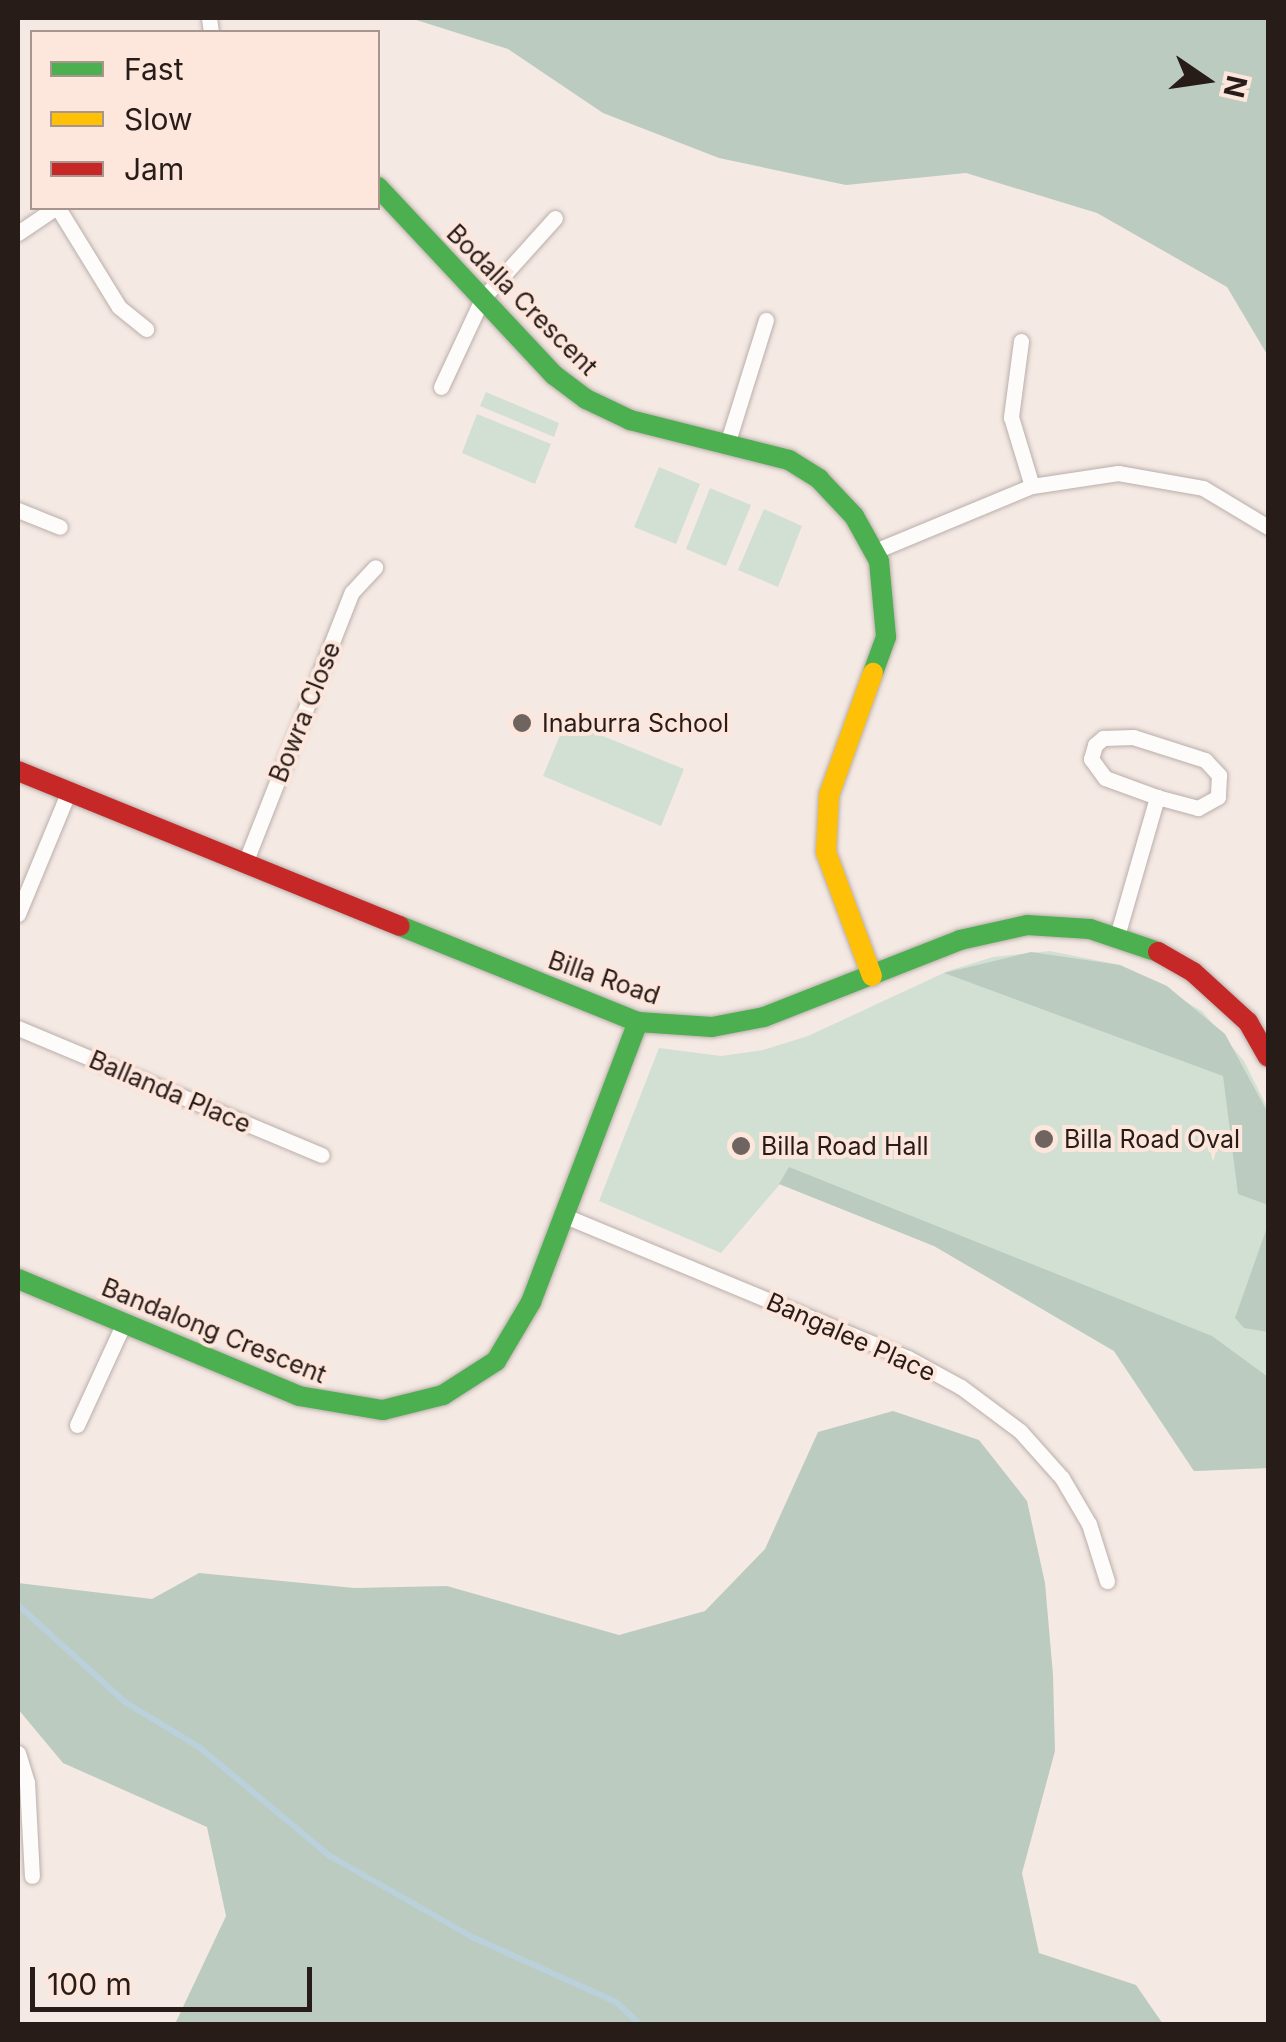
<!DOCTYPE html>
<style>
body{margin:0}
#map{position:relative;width:1286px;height:2042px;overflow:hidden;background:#f5e9e4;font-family:Inter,sans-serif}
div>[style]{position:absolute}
.green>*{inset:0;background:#d2e0d4}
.forest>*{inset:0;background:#bccbbf}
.stream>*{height:6px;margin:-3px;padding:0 3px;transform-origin:3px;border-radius:3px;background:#bad1dc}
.roads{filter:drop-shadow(0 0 2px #b9afaa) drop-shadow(0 0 2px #b9afaa)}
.street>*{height:15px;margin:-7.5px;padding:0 7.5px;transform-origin:7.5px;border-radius:7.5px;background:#fefcfb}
.fast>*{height:20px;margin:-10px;padding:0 10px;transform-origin:10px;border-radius:10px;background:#4caf50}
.slow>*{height:20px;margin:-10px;padding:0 10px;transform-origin:10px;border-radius:10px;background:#ffc107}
.jam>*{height:20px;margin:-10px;padding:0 10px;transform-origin:10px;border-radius:10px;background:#c62828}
.dots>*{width:28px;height:28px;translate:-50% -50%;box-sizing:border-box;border:5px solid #fde6dc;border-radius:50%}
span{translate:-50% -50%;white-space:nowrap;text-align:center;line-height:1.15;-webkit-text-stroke:8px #fde6dc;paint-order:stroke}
.street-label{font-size:25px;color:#271c18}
.poi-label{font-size:25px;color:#271c18}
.left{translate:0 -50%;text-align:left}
.frame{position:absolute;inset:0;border:20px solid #271c18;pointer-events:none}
.legend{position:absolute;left:30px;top:30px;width:350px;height:180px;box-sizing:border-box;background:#fde6dc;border:2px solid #a7958e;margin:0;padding:12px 18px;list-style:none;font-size:30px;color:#271c18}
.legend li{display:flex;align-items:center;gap:20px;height:50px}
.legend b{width:50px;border:2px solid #a7958e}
.north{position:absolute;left:1156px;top:30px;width:100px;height:100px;-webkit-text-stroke:8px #fde6dc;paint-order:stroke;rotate:103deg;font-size:28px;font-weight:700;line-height:40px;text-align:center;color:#271c18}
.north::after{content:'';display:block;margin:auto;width:35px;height:45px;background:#271c18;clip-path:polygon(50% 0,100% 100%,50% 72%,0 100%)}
.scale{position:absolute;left:30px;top:1967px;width:282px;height:45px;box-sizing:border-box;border:5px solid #271c18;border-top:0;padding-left:12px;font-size:30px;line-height:35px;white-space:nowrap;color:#271c18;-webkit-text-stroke:8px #fde6dc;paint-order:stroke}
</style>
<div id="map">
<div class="green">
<div style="clip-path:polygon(486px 392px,559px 423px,554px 437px,480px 406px)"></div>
<div style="clip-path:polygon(477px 414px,551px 444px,535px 484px,462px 453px)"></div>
<div style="clip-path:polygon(659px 467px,700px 484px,676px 544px,634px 527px)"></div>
<div style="clip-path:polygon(710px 488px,751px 505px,726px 566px,686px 549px)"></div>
<div style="clip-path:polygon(764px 509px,802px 526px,778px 587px,738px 570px)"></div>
<div style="clip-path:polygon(566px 721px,684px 769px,661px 826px,543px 776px)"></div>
<div style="clip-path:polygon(1050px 951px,1120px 965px,1202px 1011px,1244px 1061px,1266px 1105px,1268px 1468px,1194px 1471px,1114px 1351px,934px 1246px,780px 1184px,721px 1253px,599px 1201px,659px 1048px,721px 1056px,763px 1050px,808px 1036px,948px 971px,993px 957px)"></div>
</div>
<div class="forest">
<div style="clip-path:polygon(410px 18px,1268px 18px,1268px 356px,1227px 287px,1097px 213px,966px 173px,846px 185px,719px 158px,603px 113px,508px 49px)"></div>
<div style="clip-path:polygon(1031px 952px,1120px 965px,1167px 986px,1225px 1034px,1268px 1113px,1268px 1205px,1238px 1194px,1223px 1076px,944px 973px)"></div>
<div style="clip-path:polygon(789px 1167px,1212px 1336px,1268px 1377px,1268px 1468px,1194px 1471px,1114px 1351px,934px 1246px,779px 1184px)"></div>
<div style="clip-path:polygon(1266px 1230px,1268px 1230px,1268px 1332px,1244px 1328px,1235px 1318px)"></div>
<div style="clip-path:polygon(893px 1411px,979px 1440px,1027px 1501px,1045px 1583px,1053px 1675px,1055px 1751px,1022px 1873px,1039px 1953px,1136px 1985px,1163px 2024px,175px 2024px,226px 1916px,207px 1827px,63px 1763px,18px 1709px,18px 1583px,152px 1599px,199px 1573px,354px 1588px,447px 1586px,619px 1635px,705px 1611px,765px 1549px,818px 1432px)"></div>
</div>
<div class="stream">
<div style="left:18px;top:1605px;width:144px;rotate:42.2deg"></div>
<div style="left:125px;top:1702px;width:87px;rotate:31.3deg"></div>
<div style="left:199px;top:1747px;width:170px;rotate:39.8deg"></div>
<div style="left:330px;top:1856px;width:163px;rotate:29.7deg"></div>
<div style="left:472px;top:1937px;width:158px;rotate:24.3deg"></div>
<div style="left:616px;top:2002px;width:33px;rotate:43deg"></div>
</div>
<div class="roads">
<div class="street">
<div style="left:209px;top:18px;width:14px;rotate:82deg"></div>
<div style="left:58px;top:208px;width:116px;rotate:58.4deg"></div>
<div style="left:119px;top:307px;width:35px;rotate:39deg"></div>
<div style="left:18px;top:233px;width:45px;rotate:-34deg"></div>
<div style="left:1021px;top:341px;width:77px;rotate:97.5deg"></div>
<div style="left:1011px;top:417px;width:72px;rotate:73.1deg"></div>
<div style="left:441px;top:387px;width:97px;rotate:-65deg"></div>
<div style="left:482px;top:299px;width:109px;rotate:-48deg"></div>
<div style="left:728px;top:441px;width:127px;rotate:-72.6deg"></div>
<div style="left:18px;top:510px;width:45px;rotate:22deg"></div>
<div style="left:875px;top:551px;width:170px;rotate:-22.5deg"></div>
<div style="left:1032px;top:486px;width:87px;rotate:-8.6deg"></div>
<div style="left:1118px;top:473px;width:86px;rotate:10deg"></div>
<div style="left:1203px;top:488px;width:76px;rotate:31deg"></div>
<div style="left:245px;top:863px;width:291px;rotate:-68.5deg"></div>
<div style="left:352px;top:592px;width:34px;rotate:-47deg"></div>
<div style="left:18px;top:914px;width:133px;rotate:-67.5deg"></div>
<div style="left:1117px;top:936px;width:145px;rotate:-73.9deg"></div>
<div style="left:1157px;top:797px;width:55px;rotate:-159.9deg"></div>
<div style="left:1105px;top:778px;width:24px;rotate:-126deg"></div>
<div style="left:1091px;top:759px;width:15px;rotate:-74deg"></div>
<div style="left:1095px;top:745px;width:11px;rotate:-41deg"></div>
<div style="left:1103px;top:738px;width:30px;rotate:-2deg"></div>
<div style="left:1133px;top:737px;width:76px;rotate:17.7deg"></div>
<div style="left:1205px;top:760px;width:21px;rotate:47deg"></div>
<div style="left:1219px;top:775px;width:22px;rotate:93deg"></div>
<div style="left:1218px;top:797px;width:23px;rotate:151deg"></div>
<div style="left:1198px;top:808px;width:42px;rotate:-165deg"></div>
<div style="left:18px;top:1028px;width:329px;rotate:22.7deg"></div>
<div style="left:565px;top:1216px;width:371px;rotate:22.5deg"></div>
<div style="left:908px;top:1358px;width:60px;rotate:28.7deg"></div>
<div style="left:961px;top:1387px;width:74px;rotate:36.7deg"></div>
<div style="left:1020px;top:1431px;width:63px;rotate:48.2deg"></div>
<div style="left:1062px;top:1478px;width:53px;rotate:59.6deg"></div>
<div style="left:1089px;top:1524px;width:60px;rotate:72.5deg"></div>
<div style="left:77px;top:1425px;width:112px;rotate:-65.3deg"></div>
<div style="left:18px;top:1753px;width:30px;rotate:73deg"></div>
<div style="left:27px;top:1782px;width:94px;rotate:87deg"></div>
</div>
<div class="fast">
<div style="left:378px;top:187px;width:258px;rotate:46.9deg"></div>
<div style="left:554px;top:375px;width:40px;rotate:37deg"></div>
<div style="left:586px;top:399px;width:49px;rotate:25.5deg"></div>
<div style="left:630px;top:420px;width:164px;rotate:14.1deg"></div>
<div style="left:789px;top:460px;width:36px;rotate:32deg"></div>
<div style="left:819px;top:479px;width:51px;rotate:46.6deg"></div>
<div style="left:854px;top:516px;width:51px;rotate:60.9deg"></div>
<div style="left:879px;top:561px;width:76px;rotate:84.7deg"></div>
<div style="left:886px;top:637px;width:38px;rotate:110deg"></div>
<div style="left:400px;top:926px;width:257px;rotate:22deg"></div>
<div style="left:638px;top:1022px;width:74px;rotate:3.9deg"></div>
<div style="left:712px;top:1027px;width:53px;rotate:-10.9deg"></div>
<div style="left:764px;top:1017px;width:211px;rotate:-21.4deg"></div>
<div style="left:960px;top:940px;width:69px;rotate:-12.6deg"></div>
<div style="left:1027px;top:925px;width:63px;rotate:3.6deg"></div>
<div style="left:1090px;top:929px;width:72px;rotate:18.7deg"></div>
<div style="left:18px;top:1279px;width:304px;rotate:22.6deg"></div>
<div style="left:299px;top:1396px;width:85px;rotate:9.5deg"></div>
<div style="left:383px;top:1410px;width:62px;rotate:-14deg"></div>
<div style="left:443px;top:1395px;width:63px;rotate:-32.7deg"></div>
<div style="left:496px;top:1361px;width:69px;rotate:-59.3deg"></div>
<div style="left:531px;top:1302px;width:300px;rotate:-69.1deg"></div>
</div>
<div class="slow">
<div style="left:872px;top:976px;width:132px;rotate:-110.4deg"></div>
<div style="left:826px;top:852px;width:57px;rotate:-87deg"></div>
<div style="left:829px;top:795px;width:130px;rotate:-70.2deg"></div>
</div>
<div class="jam">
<div style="left:18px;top:771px;width:412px;rotate:22.1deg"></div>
<div style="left:1158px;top:952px;width:40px;rotate:29.7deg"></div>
<div style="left:1193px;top:972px;width:74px;rotate:42.3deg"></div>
<div style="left:1248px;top:1022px;width:40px;rotate:60.3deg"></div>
</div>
</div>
<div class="dots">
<div style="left:522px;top:723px;background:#6f645f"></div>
<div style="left:1044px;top:1139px;background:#6f645f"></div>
<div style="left:741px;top:1146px;background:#6f645f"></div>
</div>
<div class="street-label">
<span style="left:522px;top:300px;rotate:45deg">Bodalla Crescent</span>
<span style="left:305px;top:712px;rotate:-68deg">Bowra Close</span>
<span style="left:604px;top:978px;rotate:19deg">Billa Road</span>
<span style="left:170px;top:1092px;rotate:23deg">Ballanda Place</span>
<span style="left:214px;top:1331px;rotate:22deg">Bandalong Crescent</span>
<span style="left:851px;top:1337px;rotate:24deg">Bangalee Place</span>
</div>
<div class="poi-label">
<span class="left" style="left:542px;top:723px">Inaburra School</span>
<span class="left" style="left:1064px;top:1139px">Billa Road Oval</span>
<span class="left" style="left:761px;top:1146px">Billa Road Hall</span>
</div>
<div class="frame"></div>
<ul class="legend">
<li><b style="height:12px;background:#4caf50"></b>Fast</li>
<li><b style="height:12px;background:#ffc107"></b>Slow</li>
<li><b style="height:12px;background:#c62828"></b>Jam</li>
</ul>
<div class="north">N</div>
<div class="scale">100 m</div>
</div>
